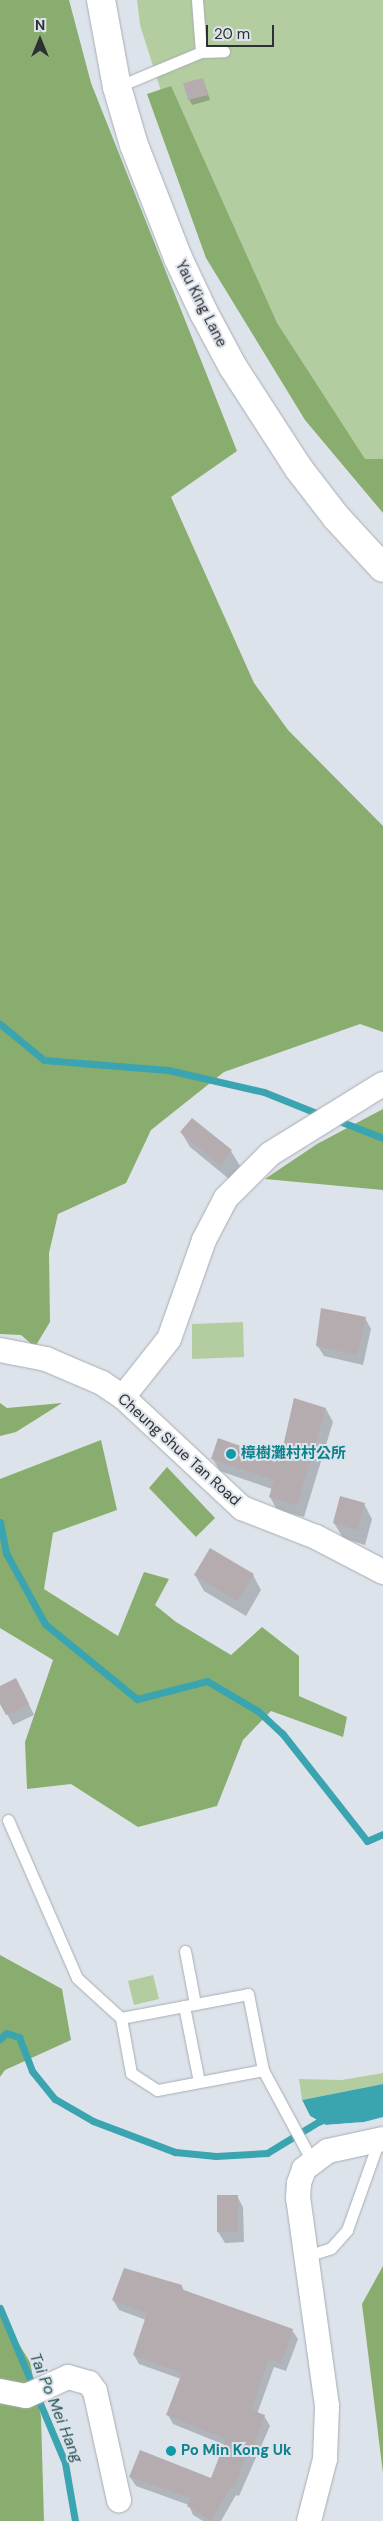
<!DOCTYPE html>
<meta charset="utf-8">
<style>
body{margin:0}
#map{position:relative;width:383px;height:2521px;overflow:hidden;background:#dde3ea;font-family:"DM Sans","Noto Sans TC",sans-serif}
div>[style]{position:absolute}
.green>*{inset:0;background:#b3cda0}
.forest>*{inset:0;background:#89ad6e}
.water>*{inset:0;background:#3ba4b1}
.pier>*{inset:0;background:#dde3ea}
.shadow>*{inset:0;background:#0003}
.stream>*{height:7px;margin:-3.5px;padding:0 3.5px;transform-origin:3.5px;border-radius:3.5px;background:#3ba4b1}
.building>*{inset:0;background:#b5acb0}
.roads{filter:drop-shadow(0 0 1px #a7adb4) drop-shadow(0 0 1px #a7adb4)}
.lane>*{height:11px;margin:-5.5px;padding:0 5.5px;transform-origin:5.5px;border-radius:5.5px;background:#fff}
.street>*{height:24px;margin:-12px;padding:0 12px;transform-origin:12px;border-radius:12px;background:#fff}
.secondary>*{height:28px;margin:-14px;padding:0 14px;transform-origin:14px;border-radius:14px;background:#fff}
.dots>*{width:14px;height:14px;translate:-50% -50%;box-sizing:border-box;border:2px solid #dde3ea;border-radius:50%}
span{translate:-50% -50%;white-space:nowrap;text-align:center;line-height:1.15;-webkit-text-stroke:4px #dde3ea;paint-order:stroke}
.street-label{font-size:15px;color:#2e3134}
.culture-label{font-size:15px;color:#0d838f;font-weight:700}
.left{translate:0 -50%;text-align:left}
.water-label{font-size:16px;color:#235056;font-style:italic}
.north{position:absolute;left:15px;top:15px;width:50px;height:50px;-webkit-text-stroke:4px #dde3ea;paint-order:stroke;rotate:0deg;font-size:14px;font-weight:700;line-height:20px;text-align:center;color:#2e3134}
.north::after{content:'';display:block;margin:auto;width:18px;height:22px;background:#2e3134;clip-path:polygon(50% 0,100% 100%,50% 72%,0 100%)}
.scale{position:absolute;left:206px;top:25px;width:68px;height:22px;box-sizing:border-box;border:2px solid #2e3134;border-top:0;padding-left:6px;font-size:15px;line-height:18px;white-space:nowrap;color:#2e3134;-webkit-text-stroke:4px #dde3ea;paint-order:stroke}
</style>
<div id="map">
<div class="green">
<div style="clip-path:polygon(137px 0,383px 0,383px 488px,270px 339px,161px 91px,140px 25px)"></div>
<div style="clip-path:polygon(243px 1322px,244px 1357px,192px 1359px,192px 1324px)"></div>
<div style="clip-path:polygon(153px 1975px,159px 1999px,134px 2005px,128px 1981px)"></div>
<div style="clip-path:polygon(383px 2073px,383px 2084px,302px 2100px,299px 2079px,342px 2080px)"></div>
</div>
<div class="forest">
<div style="clip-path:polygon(0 0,69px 0,91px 83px,237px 451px,171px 497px,254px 683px,288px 730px,383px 826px,383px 1032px,360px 1024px,224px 1072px,151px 1130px,126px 1183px,58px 1214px,49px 1253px,50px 1322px,35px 1347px,21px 1335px,0 1334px)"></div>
<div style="clip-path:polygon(171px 86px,277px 323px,365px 459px,383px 459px,383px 513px,305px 420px,206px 258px,147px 94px)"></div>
<div style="clip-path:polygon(383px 1109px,383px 1190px,265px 1179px,317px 1144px)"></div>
<div style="clip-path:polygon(0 1403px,7px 1408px,62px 1403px,16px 1432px,0 1436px)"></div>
<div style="clip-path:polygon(101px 1440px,117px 1510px,53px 1533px,44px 1589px,118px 1636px,144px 1572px,169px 1579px,155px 1605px,176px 1622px,231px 1655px,262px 1627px,299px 1656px,299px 1696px,347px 1717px,343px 1737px,271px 1711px,243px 1740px,217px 1806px,138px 1827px,71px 1784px,27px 1789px,25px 1742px,53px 1660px,0 1628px,0 1479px)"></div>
<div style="clip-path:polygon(167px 1467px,215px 1518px,196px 1537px,149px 1488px)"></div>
<div style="clip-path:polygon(0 1955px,62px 1989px,71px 2040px,5px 2070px,0 2077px)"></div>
<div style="clip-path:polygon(383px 2266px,383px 2473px,362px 2304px)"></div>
<div style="clip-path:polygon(0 2314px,30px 2362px,41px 2417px,44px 2521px,0 2521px)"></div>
</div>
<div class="water">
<div style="clip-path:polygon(383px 2084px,383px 2117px,364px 2122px,326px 2125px,310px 2116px,302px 2100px)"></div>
</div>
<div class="pier">
<div style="clip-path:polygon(302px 2100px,310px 2116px,326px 2125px,364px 2122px,325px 2127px,308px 2118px,303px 2110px)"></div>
</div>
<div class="shadow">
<div style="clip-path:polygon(203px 79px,210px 100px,192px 105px,189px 99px)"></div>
<div style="clip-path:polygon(181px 1132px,231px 1151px,240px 1166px,229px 1179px,190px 1147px)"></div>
<div style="clip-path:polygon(365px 1318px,371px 1329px,363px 1365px,324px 1356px,317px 1345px)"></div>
<div style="clip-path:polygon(326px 1409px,333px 1422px,304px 1517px,277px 1510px,270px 1497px,272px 1489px,220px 1471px,212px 1458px,280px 1462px)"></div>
<div style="clip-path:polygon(364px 1504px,372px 1519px,365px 1545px,343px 1538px,334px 1523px)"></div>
<div style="clip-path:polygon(195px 1575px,253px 1575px,261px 1590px,246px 1616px,204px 1591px)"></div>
<div style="clip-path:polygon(0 1687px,22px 1690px,34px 1715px,13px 1725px,0 1701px)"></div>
<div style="clip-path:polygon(237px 2196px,243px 2207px,244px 2242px,225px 2243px,218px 2232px)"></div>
<div style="clip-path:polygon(182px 2286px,184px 2291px,292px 2330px,298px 2339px,286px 2371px,274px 2367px,257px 2414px,264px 2416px,270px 2426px,239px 2496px,236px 2495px,221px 2521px,203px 2521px,193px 2515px,189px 2505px,136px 2486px,130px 2477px,211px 2480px,225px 2445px,173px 2424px,168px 2415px,181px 2379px,139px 2364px,134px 2355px,146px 2320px,119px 2310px,113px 2300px)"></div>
</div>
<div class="stream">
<div style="left:0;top:1024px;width:57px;rotate:39.3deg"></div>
<div style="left:44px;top:1060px;width:124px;rotate:4.6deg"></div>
<div style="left:168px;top:1070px;width:98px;rotate:12.9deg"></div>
<div style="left:264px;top:1092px;width:65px;rotate:21.8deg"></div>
<div style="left:334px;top:1119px;width:53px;rotate:21.2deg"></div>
<div style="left:0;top:1522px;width:32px;rotate:79deg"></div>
<div style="left:6px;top:1553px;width:81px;rotate:61.2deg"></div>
<div style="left:45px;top:1624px;width:119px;rotate:39.2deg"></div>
<div style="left:137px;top:1699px;width:72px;rotate:-14.4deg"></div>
<div style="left:207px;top:1681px;width:59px;rotate:30.5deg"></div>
<div style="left:258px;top:1711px;width:33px;rotate:43deg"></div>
<div style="left:282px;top:1733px;width:137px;rotate:51.8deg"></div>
<div style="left:367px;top:1841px;width:17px;rotate:-24deg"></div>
<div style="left:0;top:2039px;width:8px;rotate:-45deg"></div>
<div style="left:6px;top:2033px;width:14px;rotate:17deg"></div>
<div style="left:19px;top:2037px;width:36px;rotate:69deg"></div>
<div style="left:32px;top:2071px;width:36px;rotate:51deg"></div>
<div style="left:55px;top:2099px;width:44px;rotate:30.1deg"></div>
<div style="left:93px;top:2121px;width:88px;rotate:20.7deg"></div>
<div style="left:175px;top:2152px;width:41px;rotate:5.6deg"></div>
<div style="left:216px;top:2156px;width:51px;rotate:-3.4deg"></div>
<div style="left:267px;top:2153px;width:60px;rotate:-31.3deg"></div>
<div style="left:318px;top:2122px;width:9px;rotate:-21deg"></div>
<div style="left:0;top:2308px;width:168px;rotate:67.2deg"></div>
<div style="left:65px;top:2463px;width:59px;rotate:80.2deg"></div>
</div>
<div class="building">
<div style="clip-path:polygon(203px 78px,208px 95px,188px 100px,183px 83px)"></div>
<div style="clip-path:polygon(192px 1118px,232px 1150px,220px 1165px,180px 1132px)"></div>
<div style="clip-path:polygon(321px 1308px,366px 1317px,357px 1355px,316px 1346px)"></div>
<div style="clip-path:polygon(294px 1398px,326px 1408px,297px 1505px,269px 1497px,274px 1480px,211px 1459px,218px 1438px,280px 1460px)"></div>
<div style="clip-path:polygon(340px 1496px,365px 1503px,357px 1530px,333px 1523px)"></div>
<div style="clip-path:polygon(210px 1548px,254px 1574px,237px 1601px,194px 1575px)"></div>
<div style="clip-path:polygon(16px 1678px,29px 1704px,6px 1715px,0 1704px,0 1686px)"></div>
<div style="clip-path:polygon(217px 2195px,238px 2195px,238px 2232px,217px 2232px)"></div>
<div style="clip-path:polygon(124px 2268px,182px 2285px,181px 2289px,293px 2329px,281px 2363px,269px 2359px,251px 2410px,265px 2415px,253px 2449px,249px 2448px,234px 2488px,231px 2486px,211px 2521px,187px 2506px,191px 2498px,129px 2477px,140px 2450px,211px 2478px,226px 2439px,166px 2415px,182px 2373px,133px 2355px,147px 2313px,112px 2300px)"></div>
</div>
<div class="roads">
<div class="lane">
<div style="left:201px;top:52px;width:23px;rotate:-2deg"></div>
<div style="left:117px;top:87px;width:91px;rotate:-22.6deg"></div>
<div style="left:201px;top:52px;width:52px;rotate:-94.4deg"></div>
<div style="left:8px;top:1820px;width:172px;rotate:66.4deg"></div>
<div style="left:77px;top:1978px;width:59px;rotate:42.3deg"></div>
<div style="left:185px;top:1951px;width:54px;rotate:79.3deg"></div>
<div style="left:184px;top:2006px;width:77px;rotate:78.8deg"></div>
<div style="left:263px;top:2070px;width:108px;rotate:169.3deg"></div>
<div style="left:157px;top:2090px;width:31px;rotate:-147deg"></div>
<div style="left:131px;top:2073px;width:56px;rotate:-100.3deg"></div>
<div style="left:121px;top:2018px;width:129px;rotate:-10.7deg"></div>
<div style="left:248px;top:1994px;width:77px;rotate:78.8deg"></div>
<div style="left:263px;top:2070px;width:103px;rotate:61.7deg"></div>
<div style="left:307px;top:2256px;width:25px;rotate:-18deg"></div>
<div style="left:331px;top:2248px;width:24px;rotate:-48deg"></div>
<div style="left:347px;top:2230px;width:96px;rotate:-70.4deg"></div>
</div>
<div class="street">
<div style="left:0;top:1350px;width:47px;rotate:11.1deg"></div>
<div style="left:46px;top:1359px;width:61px;rotate:23.2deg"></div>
<div style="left:102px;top:1383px;width:25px;rotate:34deg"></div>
<div style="left:123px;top:1397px;width:163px;rotate:43deg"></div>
<div style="left:242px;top:1508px;width:79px;rotate:21.4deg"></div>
<div style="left:316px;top:1537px;width:76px;rotate:27.6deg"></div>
<div style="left:123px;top:1397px;width:74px;rotate:-51.6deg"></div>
<div style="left:169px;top:1339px;width:105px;rotate:-70.5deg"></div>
<div style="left:204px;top:1240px;width:47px;rotate:-62.4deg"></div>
<div style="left:226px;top:1198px;width:62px;rotate:-45deg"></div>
<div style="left:270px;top:1154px;width:133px;rotate:-31.8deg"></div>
<div style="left:0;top:2391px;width:26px;rotate:11deg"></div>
<div style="left:26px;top:2396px;width:46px;rotate:-24.3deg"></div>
<div style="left:68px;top:2377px;width:22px;rotate:16deg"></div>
<div style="left:89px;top:2383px;width:10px;rotate:53deg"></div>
<div style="left:95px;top:2391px;width:112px;rotate:77.6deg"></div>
<div style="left:309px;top:2521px;width:64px;rotate:-75.5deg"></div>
<div style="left:325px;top:2459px;width:53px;rotate:-87.8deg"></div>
<div style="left:327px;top:2406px;width:210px;rotate:-97.9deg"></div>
<div style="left:298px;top:2198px;width:15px;rotate:-86deg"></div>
<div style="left:299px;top:2183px;width:15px;rotate:-70deg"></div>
<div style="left:304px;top:2169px;width:30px;rotate:-37deg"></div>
<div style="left:328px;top:2151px;width:56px;rotate:-12.3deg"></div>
</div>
<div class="secondary">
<div style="left:101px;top:0;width:88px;rotate:79.6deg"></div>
<div style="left:117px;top:87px;width:60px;rotate:73.7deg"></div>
<div style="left:134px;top:145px;width:121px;rotate:68.7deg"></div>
<div style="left:178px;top:258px;width:61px;rotate:64.7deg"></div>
<div style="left:204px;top:313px;width:61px;rotate:61.8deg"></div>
<div style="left:233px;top:367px;width:121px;rotate:57.1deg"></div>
<div style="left:299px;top:469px;width:61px;rotate:52.4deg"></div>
<div style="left:336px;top:517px;width:69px;rotate:47.3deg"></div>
</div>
</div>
<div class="dots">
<div style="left:231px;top:1454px;background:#0f9aa8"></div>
<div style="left:171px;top:2451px;background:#0f9aa8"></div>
</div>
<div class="street-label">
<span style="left:201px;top:304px;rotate:63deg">Yau King Lane</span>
<span style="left:179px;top:1450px;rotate:42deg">Cheung Shue Tan Road</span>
</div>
<div class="culture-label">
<span class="left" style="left:241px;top:1454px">樟樹灘村村公所</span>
<span class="left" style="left:181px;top:2451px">Po Min Kong Uk</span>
</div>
<div class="water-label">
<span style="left:56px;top:2408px;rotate:68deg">Tai Po Mei Hang</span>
</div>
<div class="north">N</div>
<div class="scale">20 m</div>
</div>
